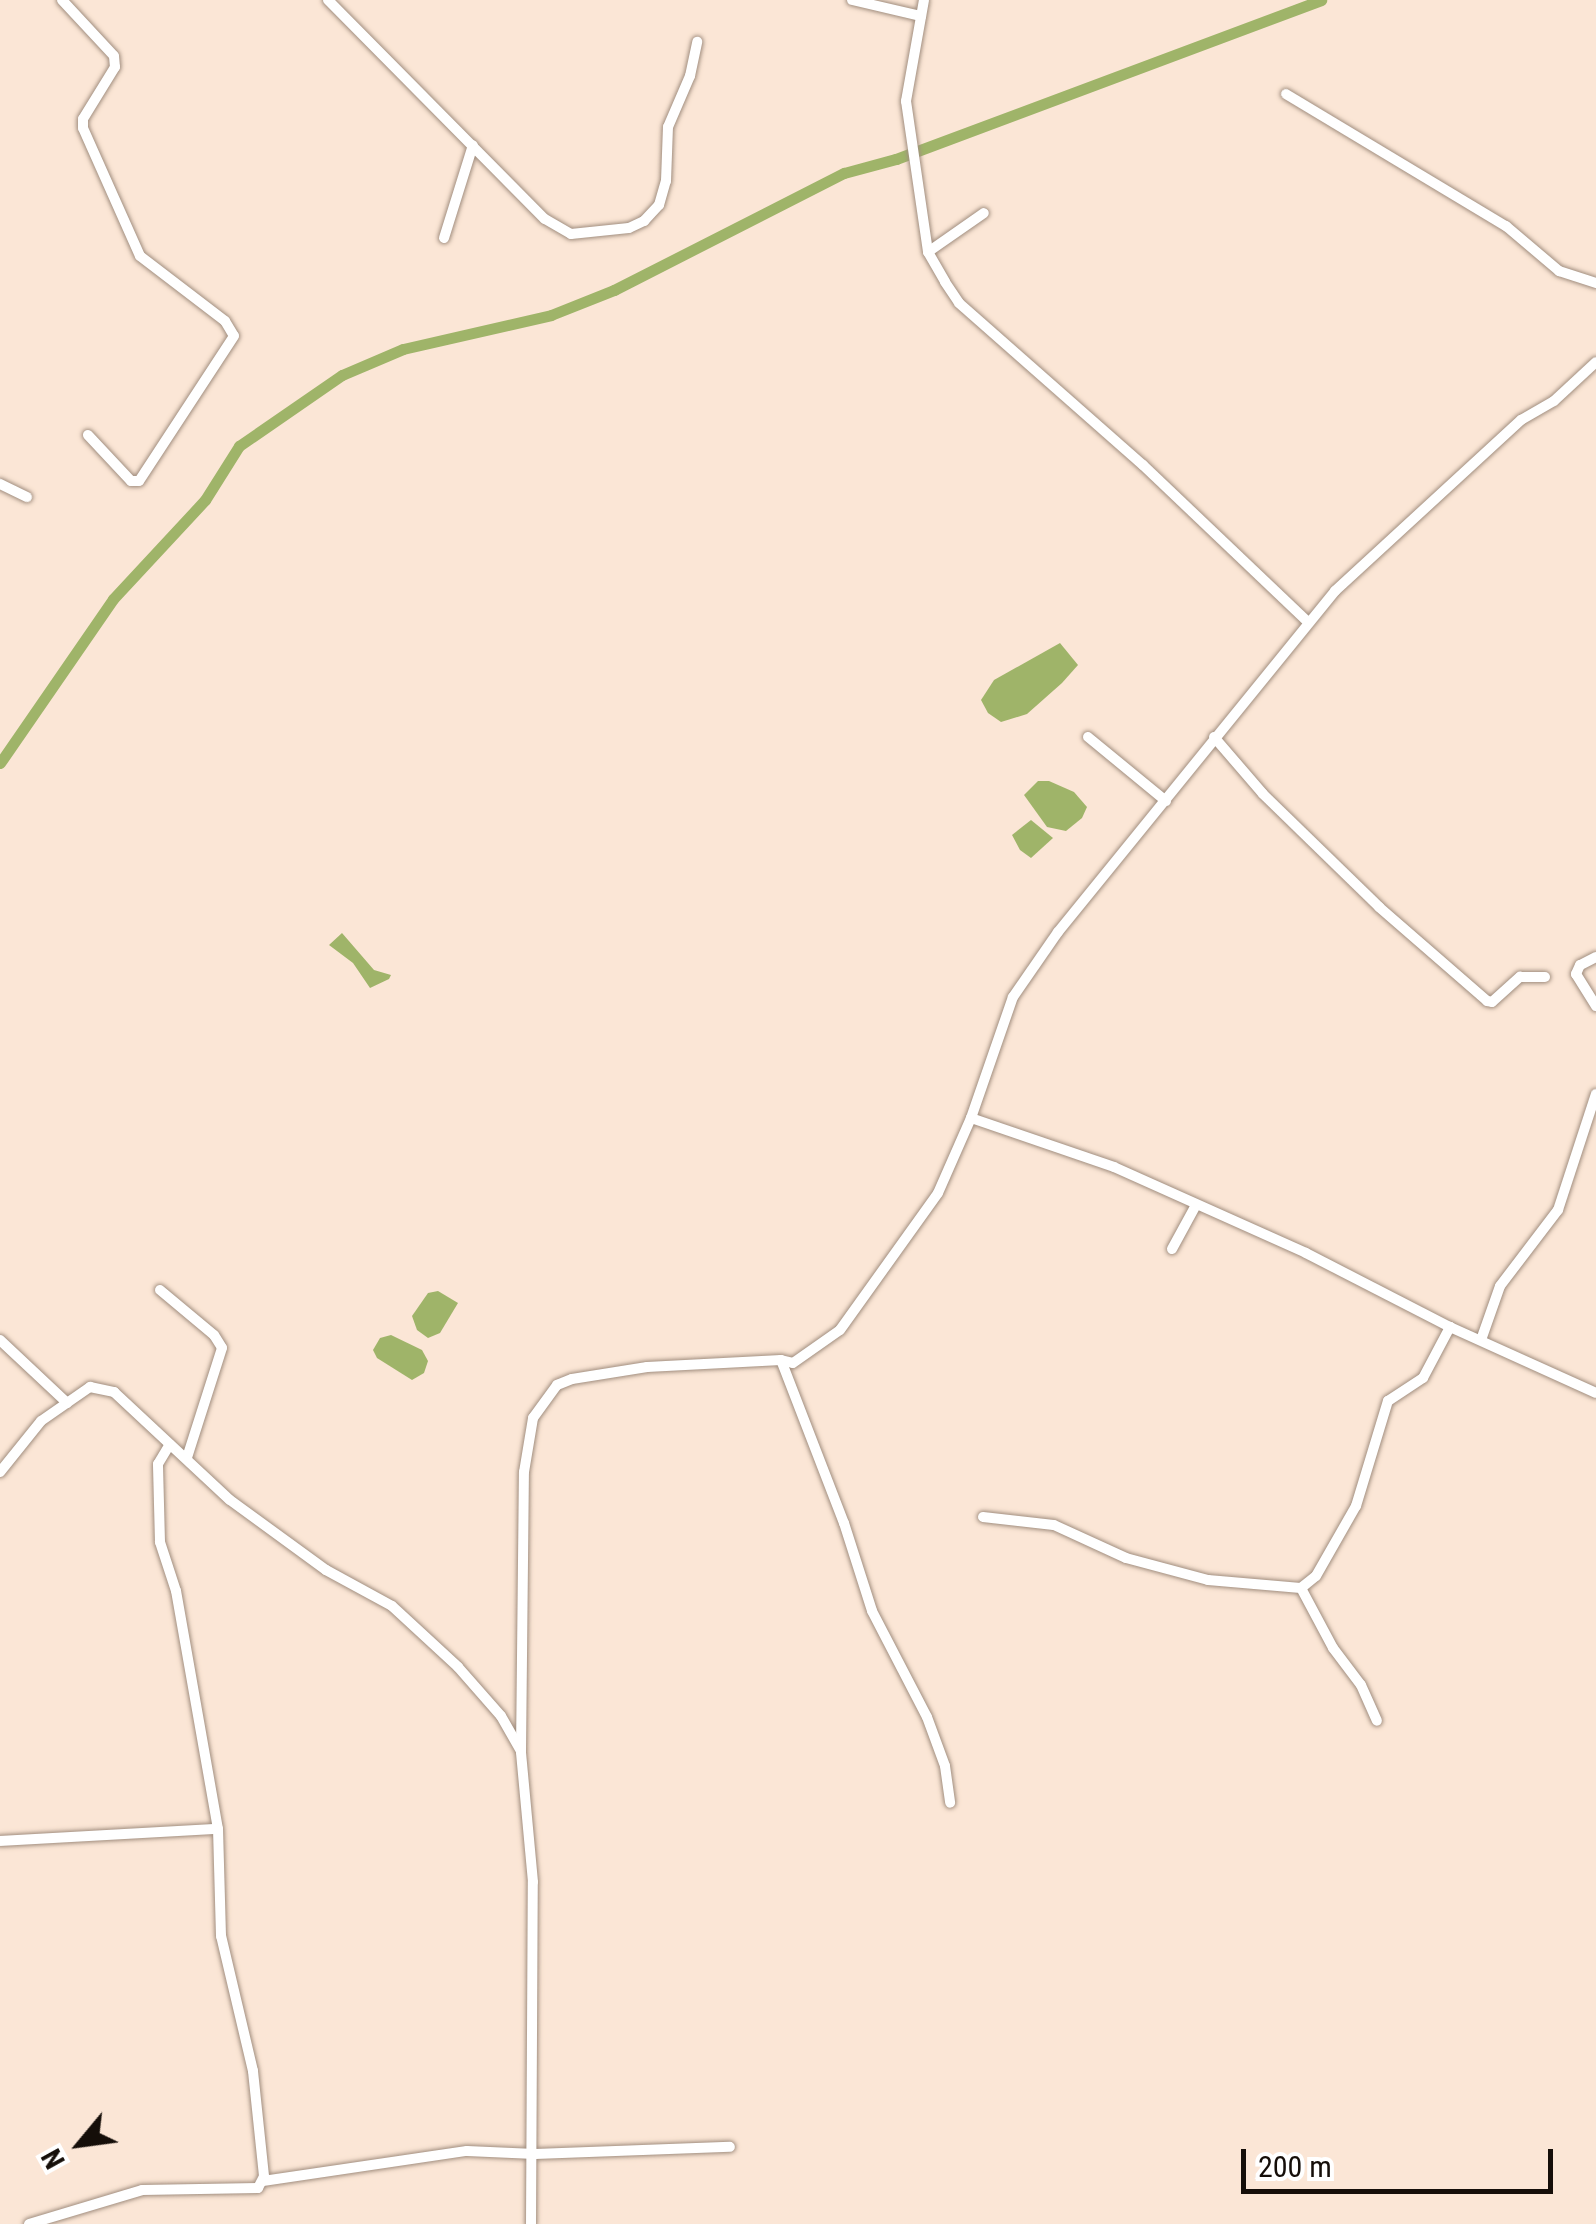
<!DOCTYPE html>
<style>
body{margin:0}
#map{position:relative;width:1596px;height:2224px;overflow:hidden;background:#fbe6d6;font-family:"Roboto Condensed",sans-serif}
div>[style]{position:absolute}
.water>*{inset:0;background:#9fb469}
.canal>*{height:11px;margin:-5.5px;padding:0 5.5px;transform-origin:5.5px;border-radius:5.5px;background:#9fb469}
.roads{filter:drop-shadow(0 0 2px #a18e7f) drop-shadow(0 0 2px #a18e7f)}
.street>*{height:10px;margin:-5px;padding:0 5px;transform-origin:5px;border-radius:5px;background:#fff}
span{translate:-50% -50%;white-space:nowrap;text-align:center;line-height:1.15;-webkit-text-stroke:10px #fff;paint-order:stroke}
.north{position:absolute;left:30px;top:2094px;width:100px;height:100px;-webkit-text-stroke:8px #fff;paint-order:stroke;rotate:241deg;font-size:28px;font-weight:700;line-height:40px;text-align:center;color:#150e09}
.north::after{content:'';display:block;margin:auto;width:35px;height:45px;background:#150e09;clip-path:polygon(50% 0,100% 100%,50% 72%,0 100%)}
.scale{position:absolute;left:1241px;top:2149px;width:312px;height:45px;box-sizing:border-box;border:5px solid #150e09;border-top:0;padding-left:12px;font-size:30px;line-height:35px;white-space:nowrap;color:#150e09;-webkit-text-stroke:8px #fff;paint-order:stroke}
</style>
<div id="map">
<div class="water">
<div style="clip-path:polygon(1060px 643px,1078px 665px,1062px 683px,1027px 714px,1001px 722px,988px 713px,981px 700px,994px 680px)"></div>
<div style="clip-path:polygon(1038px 781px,1049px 781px,1074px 792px,1087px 807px,1082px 818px,1066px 831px,1047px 827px,1024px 795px)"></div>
<div style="clip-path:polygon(1031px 820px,1053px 838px,1031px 858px,1020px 850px,1012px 835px)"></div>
<div style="clip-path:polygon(342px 933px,374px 970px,391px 975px,389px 979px,370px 988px,353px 963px,329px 945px)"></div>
<div style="clip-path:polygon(438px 1291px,458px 1303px,440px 1333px,428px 1338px,417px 1330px,412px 1316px,428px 1293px)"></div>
<div style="clip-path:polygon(391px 1335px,422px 1350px,428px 1361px,424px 1373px,412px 1380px,377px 1358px,373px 1350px,380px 1338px)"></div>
</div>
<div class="canal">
<div style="left:0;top:763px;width:199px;rotate:-55.4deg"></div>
<div style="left:113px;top:599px;width:135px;rotate:-47.1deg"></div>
<div style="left:205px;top:500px;width:64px;rotate:-57.8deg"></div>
<div style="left:239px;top:446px;width:125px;rotate:-34.6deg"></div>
<div style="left:342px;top:375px;width:66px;rotate:-23.1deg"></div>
<div style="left:403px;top:349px;width:152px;rotate:-12.9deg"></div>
<div style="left:551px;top:315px;width:68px;rotate:-21.6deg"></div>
<div style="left:614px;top:290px;width:258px;rotate:-27deg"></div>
<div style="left:844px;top:173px;width:54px;rotate:-15.1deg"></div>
<div style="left:896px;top:159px;width:454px;rotate:-20.5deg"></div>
</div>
<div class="roads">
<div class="street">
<div style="left:62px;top:0;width:76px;rotate:47.1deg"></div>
<div style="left:114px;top:56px;width:11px;rotate:85deg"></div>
<div style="left:115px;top:67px;width:61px;rotate:121.6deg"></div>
<div style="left:83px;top:119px;width:9px;rotate:90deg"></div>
<div style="left:83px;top:128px;width:140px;rotate:66deg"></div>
<div style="left:140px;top:256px;width:107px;rotate:37.4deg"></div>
<div style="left:225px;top:321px;width:17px;rotate:59deg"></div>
<div style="left:234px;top:336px;width:173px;rotate:123.2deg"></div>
<div style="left:139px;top:481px;width:8px;rotate:180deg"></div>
<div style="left:131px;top:481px;width:63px;rotate:-133.1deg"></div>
<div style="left:328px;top:0;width:308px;rotate:45.3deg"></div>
<div style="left:545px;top:219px;width:30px;rotate:30deg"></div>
<div style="left:571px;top:234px;width:58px;rotate:-5.9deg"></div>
<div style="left:629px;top:228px;width:17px;rotate:-25deg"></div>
<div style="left:644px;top:221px;width:22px;rotate:-47deg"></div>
<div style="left:659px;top:205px;width:25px;rotate:-74deg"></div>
<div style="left:666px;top:181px;width:54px;rotate:-87.9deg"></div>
<div style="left:668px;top:127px;width:56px;rotate:-66.7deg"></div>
<div style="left:690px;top:76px;width:35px;rotate:-78deg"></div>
<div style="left:852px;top:0;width:71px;rotate:13.1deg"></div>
<div style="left:924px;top:0;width:103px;rotate:100.1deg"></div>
<div style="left:906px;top:101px;width:153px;rotate:81.7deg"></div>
<div style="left:928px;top:252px;width:34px;rotate:60deg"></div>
<div style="left:945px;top:282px;width:25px;rotate:56deg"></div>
<div style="left:959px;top:303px;width:245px;rotate:41.4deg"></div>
<div style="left:1143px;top:465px;width:228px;rotate:43.6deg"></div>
<div style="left:1286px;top:94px;width:257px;rotate:31deg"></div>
<div style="left:1506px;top:226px;width:70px;rotate:40.3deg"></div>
<div style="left:1559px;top:271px;width:39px;rotate:18deg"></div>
<div style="left:444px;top:238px;width:97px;rotate:-72.7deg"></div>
<div style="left:928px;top:252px;width:68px;rotate:-34.9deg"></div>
<div style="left:0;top:484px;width:30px;rotate:26deg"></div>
<div style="left:1088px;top:737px;width:101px;rotate:39.4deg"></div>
<div style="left:1214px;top:737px;width:75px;rotate:49.3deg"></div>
<div style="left:1263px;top:794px;width:162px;rotate:44.2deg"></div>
<div style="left:1379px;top:907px;width:143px;rotate:41deg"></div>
<div style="left:1487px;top:1001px;width:5px;rotate:11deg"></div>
<div style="left:1492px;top:1002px;width:38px;rotate:-42deg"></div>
<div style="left:1520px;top:977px;width:25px"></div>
<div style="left:1596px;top:957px;width:18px;rotate:153deg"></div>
<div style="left:1580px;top:965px;width:10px;rotate:114deg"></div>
<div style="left:1576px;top:974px;width:38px;rotate:58deg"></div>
<div style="left:971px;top:1118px;width:151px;rotate:18.9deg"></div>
<div style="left:1114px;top:1167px;width:210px;rotate:24.1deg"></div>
<div style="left:1306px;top:1253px;width:162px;rotate:27.2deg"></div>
<div style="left:1450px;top:1327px;width:160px;rotate:24.3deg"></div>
<div style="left:1172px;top:1249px;width:50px;rotate:-61.4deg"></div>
<div style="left:160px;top:1290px;width:70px;rotate:39.8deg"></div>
<div style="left:214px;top:1335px;width:15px;rotate:58deg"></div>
<div style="left:222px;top:1348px;width:115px;rotate:107.7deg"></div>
<div style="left:0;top:1340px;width:92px;rotate:43.2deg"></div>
<div style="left:1481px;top:1340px;width:57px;rotate:-70.6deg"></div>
<div style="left:1500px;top:1286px;width:96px;rotate:-52.7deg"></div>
<div style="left:1558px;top:1210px;width:122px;rotate:-71.9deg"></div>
<div style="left:781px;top:1360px;width:175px;rotate:68.9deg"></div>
<div style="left:844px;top:1523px;width:92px;rotate:72.3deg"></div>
<div style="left:872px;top:1611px;width:119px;rotate:62.6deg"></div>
<div style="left:927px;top:1717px;width:52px;rotate:69.8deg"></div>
<div style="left:945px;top:1766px;width:37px;rotate:82deg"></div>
<div style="left:0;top:1472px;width:65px;rotate:-51.2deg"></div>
<div style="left:41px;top:1421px;width:60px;rotate:-34.8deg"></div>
<div style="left:90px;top:1387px;width:25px;rotate:12deg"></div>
<div style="left:114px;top:1392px;width:158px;rotate:43deg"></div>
<div style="left:230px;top:1500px;width:119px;rotate:36.1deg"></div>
<div style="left:326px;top:1570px;width:75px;rotate:28.6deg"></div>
<div style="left:392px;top:1606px;width:90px;rotate:42.7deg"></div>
<div style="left:458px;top:1667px;width:65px;rotate:48.7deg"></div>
<div style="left:501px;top:1716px;width:40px;rotate:60.3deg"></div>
<div style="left:983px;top:1517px;width:71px;rotate:6.4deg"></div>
<div style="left:1054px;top:1525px;width:79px;rotate:24.6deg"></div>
<div style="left:1126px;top:1558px;width:85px;rotate:15deg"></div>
<div style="left:1208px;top:1580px;width:93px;rotate:4.9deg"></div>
<div style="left:1301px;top:1588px;width:19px;rotate:-39deg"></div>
<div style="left:1316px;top:1576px;width:81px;rotate:-60.3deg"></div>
<div style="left:1356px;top:1506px;width:110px;rotate:-73.1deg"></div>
<div style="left:1388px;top:1401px;width:42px;rotate:-33.3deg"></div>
<div style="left:1423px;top:1378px;width:58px;rotate:-62.1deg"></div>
<div style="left:1301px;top:1588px;width:68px;rotate:61.9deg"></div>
<div style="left:1333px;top:1648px;width:46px;rotate:52.9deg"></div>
<div style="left:1361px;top:1685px;width:39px;rotate:66deg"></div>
<div style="left:0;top:1841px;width:218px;rotate:-3.2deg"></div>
<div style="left:263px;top:2181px;width:206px;rotate:-8.4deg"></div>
<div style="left:467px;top:2151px;width:68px;rotate:2.5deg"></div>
<div style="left:535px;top:2154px;width:195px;rotate:-2.1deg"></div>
<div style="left:29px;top:2224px;width:118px;rotate:-16.7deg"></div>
<div style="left:142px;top:2190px;width:116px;rotate:-1deg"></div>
<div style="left:258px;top:2188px;width:13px;rotate:-63deg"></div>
<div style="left:264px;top:2176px;width:106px;rotate:-96deg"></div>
<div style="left:253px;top:2071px;width:139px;rotate:-103.3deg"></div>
<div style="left:221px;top:1936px;width:107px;rotate:-91.6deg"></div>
<div style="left:218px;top:1829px;width:242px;rotate:-100deg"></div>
<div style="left:176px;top:1591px;width:52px;rotate:-108.1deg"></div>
<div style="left:160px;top:1542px;width:78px;rotate:-91.5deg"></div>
<div style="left:158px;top:1464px;width:23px;rotate:-59deg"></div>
<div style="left:531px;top:2224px;width:342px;rotate:-89.7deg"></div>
<div style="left:533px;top:1882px;width:131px;rotate:-95.3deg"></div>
<div style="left:521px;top:1752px;width:280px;rotate:-89.4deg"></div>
<div style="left:524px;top:1472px;width:55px;rotate:-80.5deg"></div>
<div style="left:533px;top:1418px;width:41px;rotate:-54deg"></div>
<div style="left:557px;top:1385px;width:16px;rotate:-22deg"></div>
<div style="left:572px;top:1379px;width:76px;rotate:-9.1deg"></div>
<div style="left:647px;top:1367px;width:134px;rotate:-3deg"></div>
<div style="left:781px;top:1360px;width:12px;rotate:14deg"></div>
<div style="left:793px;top:1363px;width:57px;rotate:-35.1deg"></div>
<div style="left:840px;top:1330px;width:168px;rotate:-54.4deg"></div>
<div style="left:938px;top:1193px;width:82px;rotate:-66.3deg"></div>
<div style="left:971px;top:1118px;width:128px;rotate:-70.9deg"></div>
<div style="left:1013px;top:997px;width:79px;rotate:-55.3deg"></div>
<div style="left:1058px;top:932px;width:439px;rotate:-50.9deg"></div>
<div style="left:1335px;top:591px;width:253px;rotate:-42.6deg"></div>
<div style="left:1521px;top:420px;width:38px;rotate:-30deg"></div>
<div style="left:1554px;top:401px;width:57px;rotate:-42.9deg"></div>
</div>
</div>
<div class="north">N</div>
<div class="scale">200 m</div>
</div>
